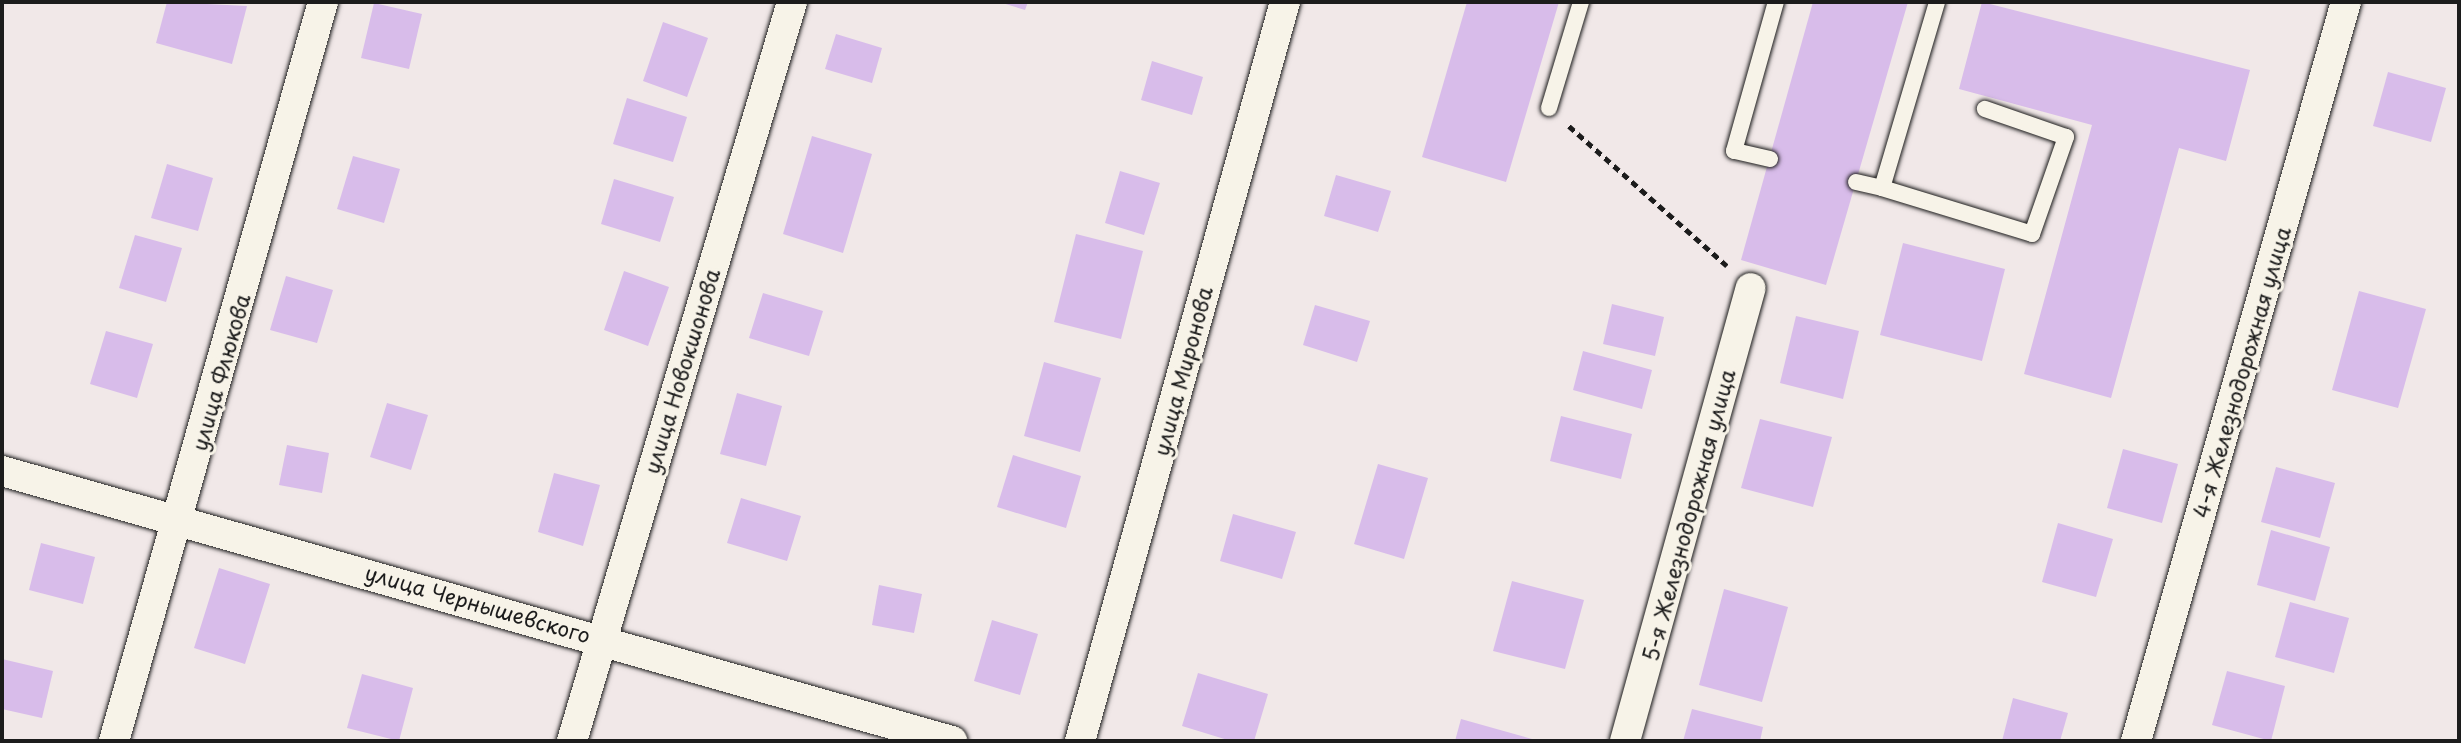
<!DOCTYPE html>
<meta charset="utf-8">
<style>
body{margin:0}
#map{position:relative;width:2461px;height:743px;overflow:hidden;background:#f1e8e8;font-family:"Playpen Sans",sans-serif}
div>[style]{position:absolute}
.building>*{inset:0;background:#d8bcea}
.path>*{height:4.5px;margin-top:-2.25px;transform-origin:0;background:repeating-linear-gradient(90deg,#1c1c1c 0 7px,transparent 0 12px)}
.roads{filter:drop-shadow(0 0 2px #1c1c1c) drop-shadow(0 0 2px #1c1c1c)}
.service>*{height:16px;margin:-8px;padding:0 8px;transform-origin:8px;border-radius:8px;background:#f7f3e8}
.minor>*{height:30px;margin:-15px;padding:0 15px;transform-origin:15px;border-radius:15px;background:#f7f3e8}
span{translate:-50% -50%;white-space:nowrap;text-align:center;line-height:1.15;-webkit-text-stroke:6px #f7f3e8;paint-order:stroke}
.street-label{font-size:21px;color:#1c1c1c}
.frame{position:absolute;inset:0;border:4px solid #1c1c1c;pointer-events:none}
</style>
<div id="map">
<div class="building">
<div style="clip-path:polygon(167px 2px,247px 6px,232px 64px,156px 43px)"></div>
<div style="clip-path:polygon(999px 2px,1028px 2px,1025px 10px)"></div>
<div style="clip-path:polygon(1467px 2px,1559px 2px,1506px 182px,1422px 157px)"></div>
<div style="clip-path:polygon(1813px 2px,1908px 2px,1826px 285px,1741px 260px)"></div>
<div style="clip-path:polygon(1982px 2px,2250px 70px,2226px 161px,2179px 148px,2111px 398px,2024px 374px,2092px 125px,1959px 89px)"></div>
<div style="clip-path:polygon(374px 3px,422px 14px,409px 69px,361px 58px)"></div>
<div style="clip-path:polygon(663px 22px,708px 38px,687px 97px,643px 81px)"></div>
<div style="clip-path:polygon(836px 34px,882px 48px,872px 83px,825px 69px)"></div>
<div style="clip-path:polygon(1152px 61px,1203px 77px,1192px 115px,1141px 100px)"></div>
<div style="clip-path:polygon(2388px 72px,2446px 88px,2431px 142px,2373px 126px)"></div>
<div style="clip-path:polygon(627px 98px,687px 117px,673px 162px,613px 144px)"></div>
<div style="clip-path:polygon(812px 136px,872px 154px,843px 253px,783px 234px)"></div>
<div style="clip-path:polygon(353px 156px,400px 169px,384px 223px,337px 209px)"></div>
<div style="clip-path:polygon(167px 164px,213px 178px,198px 231px,151px 218px)"></div>
<div style="clip-path:polygon(1120px 171px,1160px 183px,1144px 235px,1105px 223px)"></div>
<div style="clip-path:polygon(1336px 175px,1391px 191px,1378px 232px,1324px 216px)"></div>
<div style="clip-path:polygon(614px 179px,674px 197px,660px 242px,601px 224px)"></div>
<div style="clip-path:polygon(1076px 234px,1143px 251px,1121px 339px,1054px 322px)"></div>
<div style="clip-path:polygon(135px 235px,182px 248px,166px 302px,119px 288px)"></div>
<div style="clip-path:polygon(1903px 243px,2005px 269px,1982px 361px,1880px 335px)"></div>
<div style="clip-path:polygon(624px 271px,669px 287px,648px 346px,604px 330px)"></div>
<div style="clip-path:polygon(286px 276px,333px 290px,317px 343px,270px 330px)"></div>
<div style="clip-path:polygon(2359px 291px,2426px 309px,2398px 408px,2332px 390px)"></div>
<div style="clip-path:polygon(763px 293px,823px 311px,809px 356px,749px 338px)"></div>
<div style="clip-path:polygon(1612px 304px,1664px 317px,1655px 356px,1603px 344px)"></div>
<div style="clip-path:polygon(1315px 305px,1370px 321px,1357px 362px,1303px 345px)"></div>
<div style="clip-path:polygon(1796px 316px,1859px 331px,1843px 399px,1780px 383px)"></div>
<div style="clip-path:polygon(106px 331px,153px 344px,137px 398px,90px 384px)"></div>
<div style="clip-path:polygon(1583px 351px,1652px 370px,1642px 409px,1573px 390px)"></div>
<div style="clip-path:polygon(1044px 362px,1101px 378px,1080px 452px,1024px 436px)"></div>
<div style="clip-path:polygon(737px 393px,782px 406px,766px 466px,720px 454px)"></div>
<div style="clip-path:polygon(387px 403px,428px 415px,411px 470px,370px 457px)"></div>
<div style="clip-path:polygon(1561px 416px,1632px 434px,1621px 479px,1550px 461px)"></div>
<div style="clip-path:polygon(1760px 419px,1832px 437px,1813px 507px,1741px 488px)"></div>
<div style="clip-path:polygon(287px 445px,329px 453px,322px 493px,279px 485px)"></div>
<div style="clip-path:polygon(2123px 449px,2178px 464px,2162px 523px,2107px 508px)"></div>
<div style="clip-path:polygon(1013px 455px,1081px 476px,1066px 528px,997px 507px)"></div>
<div style="clip-path:polygon(1378px 464px,1428px 478px,1404px 559px,1354px 544px)"></div>
<div style="clip-path:polygon(2276px 467px,2335px 483px,2320px 538px,2261px 522px)"></div>
<div style="clip-path:polygon(554px 473px,600px 485px,583px 546px,538px 532px)"></div>
<div style="clip-path:polygon(741px 498px,801px 516px,787px 561px,727px 543px)"></div>
<div style="clip-path:polygon(1233px 514px,1296px 532px,1282px 579px,1220px 561px)"></div>
<div style="clip-path:polygon(2058px 523px,2113px 539px,2096px 597px,2042px 582px)"></div>
<div style="clip-path:polygon(2271px 530px,2330px 547px,2315px 601px,2257px 585px)"></div>
<div style="clip-path:polygon(41px 543px,95px 557px,83px 604px,29px 590px)"></div>
<div style="clip-path:polygon(219px 568px,270px 584px,245px 664px,194px 648px)"></div>
<div style="clip-path:polygon(1512px 581px,1584px 600px,1565px 669px,1493px 651px)"></div>
<div style="clip-path:polygon(879px 585px,922px 594px,914px 633px,872px 625px)"></div>
<div style="clip-path:polygon(1724px 589px,1788px 607px,1762px 702px,1699px 685px)"></div>
<div style="clip-path:polygon(2290px 602px,2349px 618px,2334px 673px,2275px 657px)"></div>
<div style="clip-path:polygon(992px 620px,1038px 634px,1020px 695px,974px 681px)"></div>
<div style="clip-path:polygon(2px 659px,53px 671px,42px 718px,2px 709px)"></div>
<div style="clip-path:polygon(2227px 671px,2285px 686px,2271px 741px,2212px 725px)"></div>
<div style="clip-path:polygon(1198px 673px,1268px 694px,1254px 741px,1231px 741px,1182px 726px)"></div>
<div style="clip-path:polygon(362px 674px,413px 688px,399px 741px,347px 728px)"></div>
<div style="clip-path:polygon(2013px 698px,2068px 713px,2060px 741px,2002px 741px)"></div>
<div style="clip-path:polygon(1692px 709px,1763px 727px,1760px 741px,1683px 741px)"></div>
<div style="clip-path:polygon(1461px 719px,1532px 739px,1532px 741px,1455px 741px)"></div>
</div>
<div class="path">
<div style="left:1569px;top:126px;width:211px;rotate:41.5deg"></div>
</div>
<div class="roads">
<div class="service">
<div style="left:1549px;top:108px;width:111px;rotate:-73.2deg"></div>
<div style="left:1770px;top:159px;width:37px;rotate:-167deg"></div>
<div style="left:1734px;top:151px;width:155px;rotate:-74.3deg"></div>
<div style="left:1856px;top:182px;width:27px;rotate:13deg"></div>
<div style="left:1882px;top:188px;width:194px;rotate:-73.5deg"></div>
<div style="left:1882px;top:188px;width:157px;rotate:17deg"></div>
<div style="left:2032px;top:234px;width:103px;rotate:-70.7deg"></div>
<div style="left:2066px;top:137px;width:86px;rotate:-160.9deg"></div>
</div>
<div class="minor">
<div style="left:2px;top:471px;width:988px;rotate:15.87deg"></div>
<div style="left:114px;top:741px;width:768px;rotate:-74.21deg"></div>
<div style="left:572px;top:741px;width:771px;rotate:-73.42deg"></div>
<div style="left:1080px;top:741px;width:767px;rotate:-74.5deg"></div>
<div style="left:1625px;top:741px;width:470px;rotate:-74.5deg"></div>
<div style="left:2136px;top:741px;width:768px;rotate:-74.14deg"></div>
</div>
</div>
<div class="street-label">
<span style="left:681px;top:371px;rotate:-73deg">улица Новокшонова</span>
<span style="left:1182px;top:371px;rotate:-75deg">улица Миронова</span>
<span style="left:220px;top:372px;rotate:-74deg">улица Флюкова</span>
<span style="left:2241px;top:372px;rotate:-74deg">4-я Железнодорожная улица</span>
<span style="left:1688px;top:515px;rotate:-75deg">5-я Железнодорожная улица</span>
<span style="left:478px;top:603px;rotate:16deg">улица Чернышевского</span>
</div>
<div class="frame"></div>
</div>
